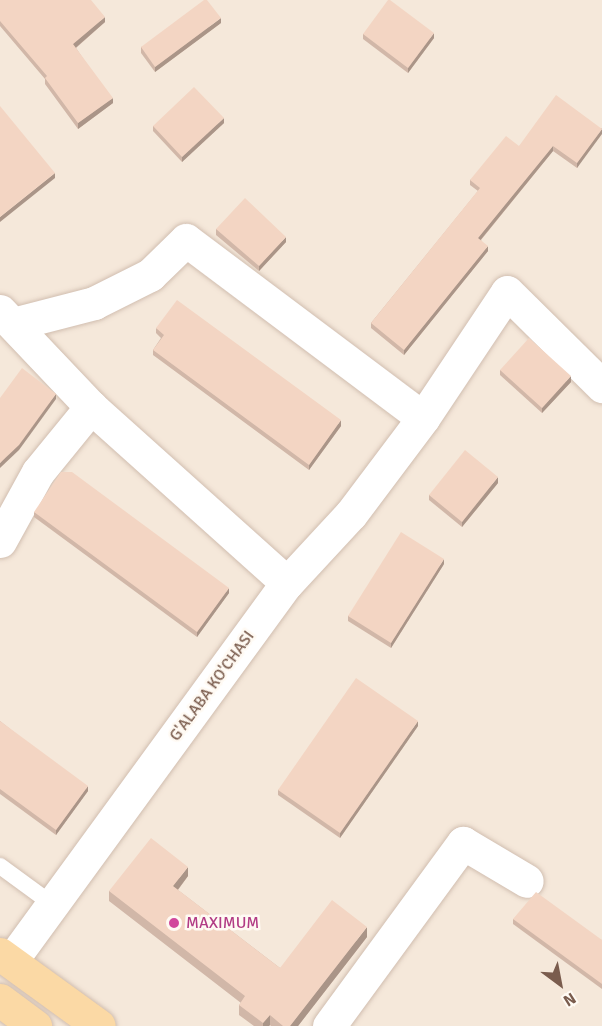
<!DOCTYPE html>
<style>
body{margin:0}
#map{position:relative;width:602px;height:1026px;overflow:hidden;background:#fdf6ec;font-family:Signika,sans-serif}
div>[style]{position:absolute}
.residential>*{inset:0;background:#f5e8da}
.roads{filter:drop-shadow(0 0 2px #d1beb0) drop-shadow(0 0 2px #d1beb0)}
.service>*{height:16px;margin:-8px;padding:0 8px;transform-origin:8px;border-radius:8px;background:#fff}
.minor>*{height:33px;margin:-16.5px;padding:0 16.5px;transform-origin:16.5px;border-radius:16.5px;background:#fff}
.primary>*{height:33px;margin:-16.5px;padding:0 16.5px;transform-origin:16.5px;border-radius:16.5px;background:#fbd9a5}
.wall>*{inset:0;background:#d1b7a8}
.shaded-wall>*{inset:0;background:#aa9588}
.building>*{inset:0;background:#f3d5c3}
.dots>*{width:16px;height:16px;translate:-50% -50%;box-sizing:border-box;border:3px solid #fffaf3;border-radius:50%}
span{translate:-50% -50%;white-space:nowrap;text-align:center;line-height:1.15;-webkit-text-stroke:5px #fffaf3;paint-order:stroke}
.street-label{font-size:16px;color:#7a5c4d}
.hotel-label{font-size:16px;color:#b23c85}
.left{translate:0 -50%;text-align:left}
.north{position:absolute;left:530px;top:954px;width:60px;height:60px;-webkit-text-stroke:4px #fffaf3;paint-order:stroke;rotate:148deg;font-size:16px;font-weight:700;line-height:24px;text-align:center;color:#7a5c4d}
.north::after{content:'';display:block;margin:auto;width:21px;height:27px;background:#7a5c4d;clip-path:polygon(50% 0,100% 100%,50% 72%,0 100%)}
</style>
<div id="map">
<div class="residential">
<div style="clip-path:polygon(0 0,602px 0,602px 1026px,0 1026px)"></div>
</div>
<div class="roads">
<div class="service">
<div style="left:0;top:866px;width:64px;rotate:36.2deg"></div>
</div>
<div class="minor">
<div style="left:0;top:311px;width:132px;rotate:46.5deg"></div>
<div style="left:91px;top:407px;width:263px;rotate:41.9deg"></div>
<div style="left:13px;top:324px;width:84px;rotate:-14.5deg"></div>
<div style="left:94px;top:303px;width:63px;rotate:-26.6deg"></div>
<div style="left:150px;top:275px;width:50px;rotate:-44.2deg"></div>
<div style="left:186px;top:240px;width:296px;rotate:36.9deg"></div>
<div style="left:0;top:541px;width:79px;rotate:-61.2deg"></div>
<div style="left:38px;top:472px;width:84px;rotate:-50.8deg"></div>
<div style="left:11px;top:961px;width:468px;rotate:-53.9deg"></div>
<div style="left:287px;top:583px;width:94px;rotate:-47.2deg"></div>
<div style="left:351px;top:514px;width:120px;rotate:-53.1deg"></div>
<div style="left:423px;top:418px;width:151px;rotate:-56.3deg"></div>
<div style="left:507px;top:292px;width:134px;rotate:44.7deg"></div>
<div style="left:329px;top:1026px;width:227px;rotate:-53.8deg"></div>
<div style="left:463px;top:843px;width:74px;rotate:30.7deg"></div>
</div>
<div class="primary">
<div style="left:0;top:954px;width:122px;rotate:36deg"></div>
<div style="left:0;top:1000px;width:44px;rotate:36.6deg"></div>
</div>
</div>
<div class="wall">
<div style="clip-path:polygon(0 0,105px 22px,76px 48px,113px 103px,78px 129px,45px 84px,45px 79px,0 26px)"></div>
<div style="clip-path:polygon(221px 23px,155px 72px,141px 53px,141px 47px)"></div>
<div style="clip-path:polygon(363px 34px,434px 38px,408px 73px,363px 39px)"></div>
<div style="clip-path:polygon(224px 123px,182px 162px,153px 131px,153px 126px)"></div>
<div style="clip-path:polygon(602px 128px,577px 168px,553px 151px,481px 240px,488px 251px,404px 355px,371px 328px,371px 323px,478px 191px,470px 185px,470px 180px,519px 146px)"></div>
<div style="clip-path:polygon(216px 229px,286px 242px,259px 271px,216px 235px)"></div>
<div style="clip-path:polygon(156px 328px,341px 426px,309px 470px,153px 355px,153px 350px,161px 338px,156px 333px)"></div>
<div style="clip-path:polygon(500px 370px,571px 382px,542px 413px,500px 375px)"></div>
<div style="clip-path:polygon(498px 483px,462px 527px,429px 500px,429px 495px)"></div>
<div style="clip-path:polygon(34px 512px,229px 593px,197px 637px,34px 517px)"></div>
<div style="clip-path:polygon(444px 564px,391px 648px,348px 621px,348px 616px)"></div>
<div style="clip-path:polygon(0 721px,88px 791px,56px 835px,0 794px)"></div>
<div style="clip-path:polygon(418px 726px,340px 838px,278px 795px,278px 790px)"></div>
<div style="clip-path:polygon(188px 876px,178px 890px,280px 968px,367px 937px,298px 1026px,271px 1026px,270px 1025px,269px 1026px,254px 1026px,239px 1015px,239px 1005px,241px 1003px,109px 901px,109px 891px)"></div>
<div style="clip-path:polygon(513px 919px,602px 940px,602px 989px,513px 924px)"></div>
</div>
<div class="shaded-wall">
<div style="clip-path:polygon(105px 17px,105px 22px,73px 50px,73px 44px)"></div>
<div style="clip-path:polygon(221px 18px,221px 23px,155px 72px,155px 67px)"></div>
<div style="clip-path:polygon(434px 33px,434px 38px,408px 73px,408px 68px)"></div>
<div style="clip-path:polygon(113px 98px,113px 103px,78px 129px,78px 123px)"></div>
<div style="clip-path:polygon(224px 118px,224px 123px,182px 162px,182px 157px)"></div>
<div style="clip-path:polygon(602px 129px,602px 134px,577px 168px,577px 163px)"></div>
<div style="clip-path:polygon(553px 146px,553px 151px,478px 243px,478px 238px)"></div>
<div style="clip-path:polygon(55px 173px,55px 178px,0 222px,0 217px)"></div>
<div style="clip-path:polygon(286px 237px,286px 242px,259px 271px,259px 266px)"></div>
<div style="clip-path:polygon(488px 246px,488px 251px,404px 355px,404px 350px)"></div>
<div style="clip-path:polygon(571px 376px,571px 382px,542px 413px,542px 408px)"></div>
<div style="clip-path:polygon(56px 394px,56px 399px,19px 450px,0 468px,0 463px)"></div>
<div style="clip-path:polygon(341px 420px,341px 426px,309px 470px,309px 465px)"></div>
<div style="clip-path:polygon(498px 477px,498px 483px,462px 527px,462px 522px)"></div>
<div style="clip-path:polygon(444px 559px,444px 564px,391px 648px,391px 643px)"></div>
<div style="clip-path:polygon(229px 588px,229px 593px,197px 637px,197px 632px)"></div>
<div style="clip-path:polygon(418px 721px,418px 726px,340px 838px,340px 833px)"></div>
<div style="clip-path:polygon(88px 786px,88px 791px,56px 835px,56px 830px)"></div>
<div style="clip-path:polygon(188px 867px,188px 876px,173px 896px,173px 886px)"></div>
<div style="clip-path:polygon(367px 927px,367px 937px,298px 1026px,290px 1026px)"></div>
<div style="clip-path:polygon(270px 1015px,270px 1025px,269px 1026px,263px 1026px,263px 1023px)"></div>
</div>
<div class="building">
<div style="clip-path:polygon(0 0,91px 0,105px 17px,73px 44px,113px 98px,78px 123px,45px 78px,47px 76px,0 21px)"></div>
<div style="clip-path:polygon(204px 0,207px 0,221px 18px,155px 67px,141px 47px)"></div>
<div style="clip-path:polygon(388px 0,390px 0,434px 33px,408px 68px,363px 34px)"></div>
<div style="clip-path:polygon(194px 87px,224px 118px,182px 157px,153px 126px)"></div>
<div style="clip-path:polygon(556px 95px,602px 129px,577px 163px,553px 146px,478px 238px,488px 246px,404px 350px,371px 323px,480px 188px,470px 180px,506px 136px,519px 146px)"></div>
<div style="clip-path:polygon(0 106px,55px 173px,0 217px)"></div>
<div style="clip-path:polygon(245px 198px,286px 237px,259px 266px,216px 229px)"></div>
<div style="clip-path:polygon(177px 300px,341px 420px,309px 465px,153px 350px,164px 335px,156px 328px)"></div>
<div style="clip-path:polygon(529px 338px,571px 376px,542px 408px,500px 370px)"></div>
<div style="clip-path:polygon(22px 368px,56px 394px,19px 445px,0 463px,0 398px)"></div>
<div style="clip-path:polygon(465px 450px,498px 477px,462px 522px,429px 495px)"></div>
<div style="clip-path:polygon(61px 472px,72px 472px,229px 588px,197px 632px,34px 512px)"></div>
<div style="clip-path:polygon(401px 532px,444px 559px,391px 643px,348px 616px)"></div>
<div style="clip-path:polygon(356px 678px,418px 721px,340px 833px,278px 790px)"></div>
<div style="clip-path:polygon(0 721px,88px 786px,56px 830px,0 789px)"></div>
<div style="clip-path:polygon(151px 838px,188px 867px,173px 886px,280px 968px,332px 900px,367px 927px,290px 1026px,283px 1026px,270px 1015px,263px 1023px,239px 1005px,245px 996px,109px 891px)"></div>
<div style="clip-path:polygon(536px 892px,602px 940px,602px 984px,513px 919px)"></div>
</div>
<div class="dots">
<div style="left:174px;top:923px;background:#d1479c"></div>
</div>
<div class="street-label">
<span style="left:212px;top:686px;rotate:-54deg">G'ALABA KO'CHASI</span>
</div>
<div class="hotel-label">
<span class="left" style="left:186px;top:923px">MAXIMUM</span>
</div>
<div class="north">N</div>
</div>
